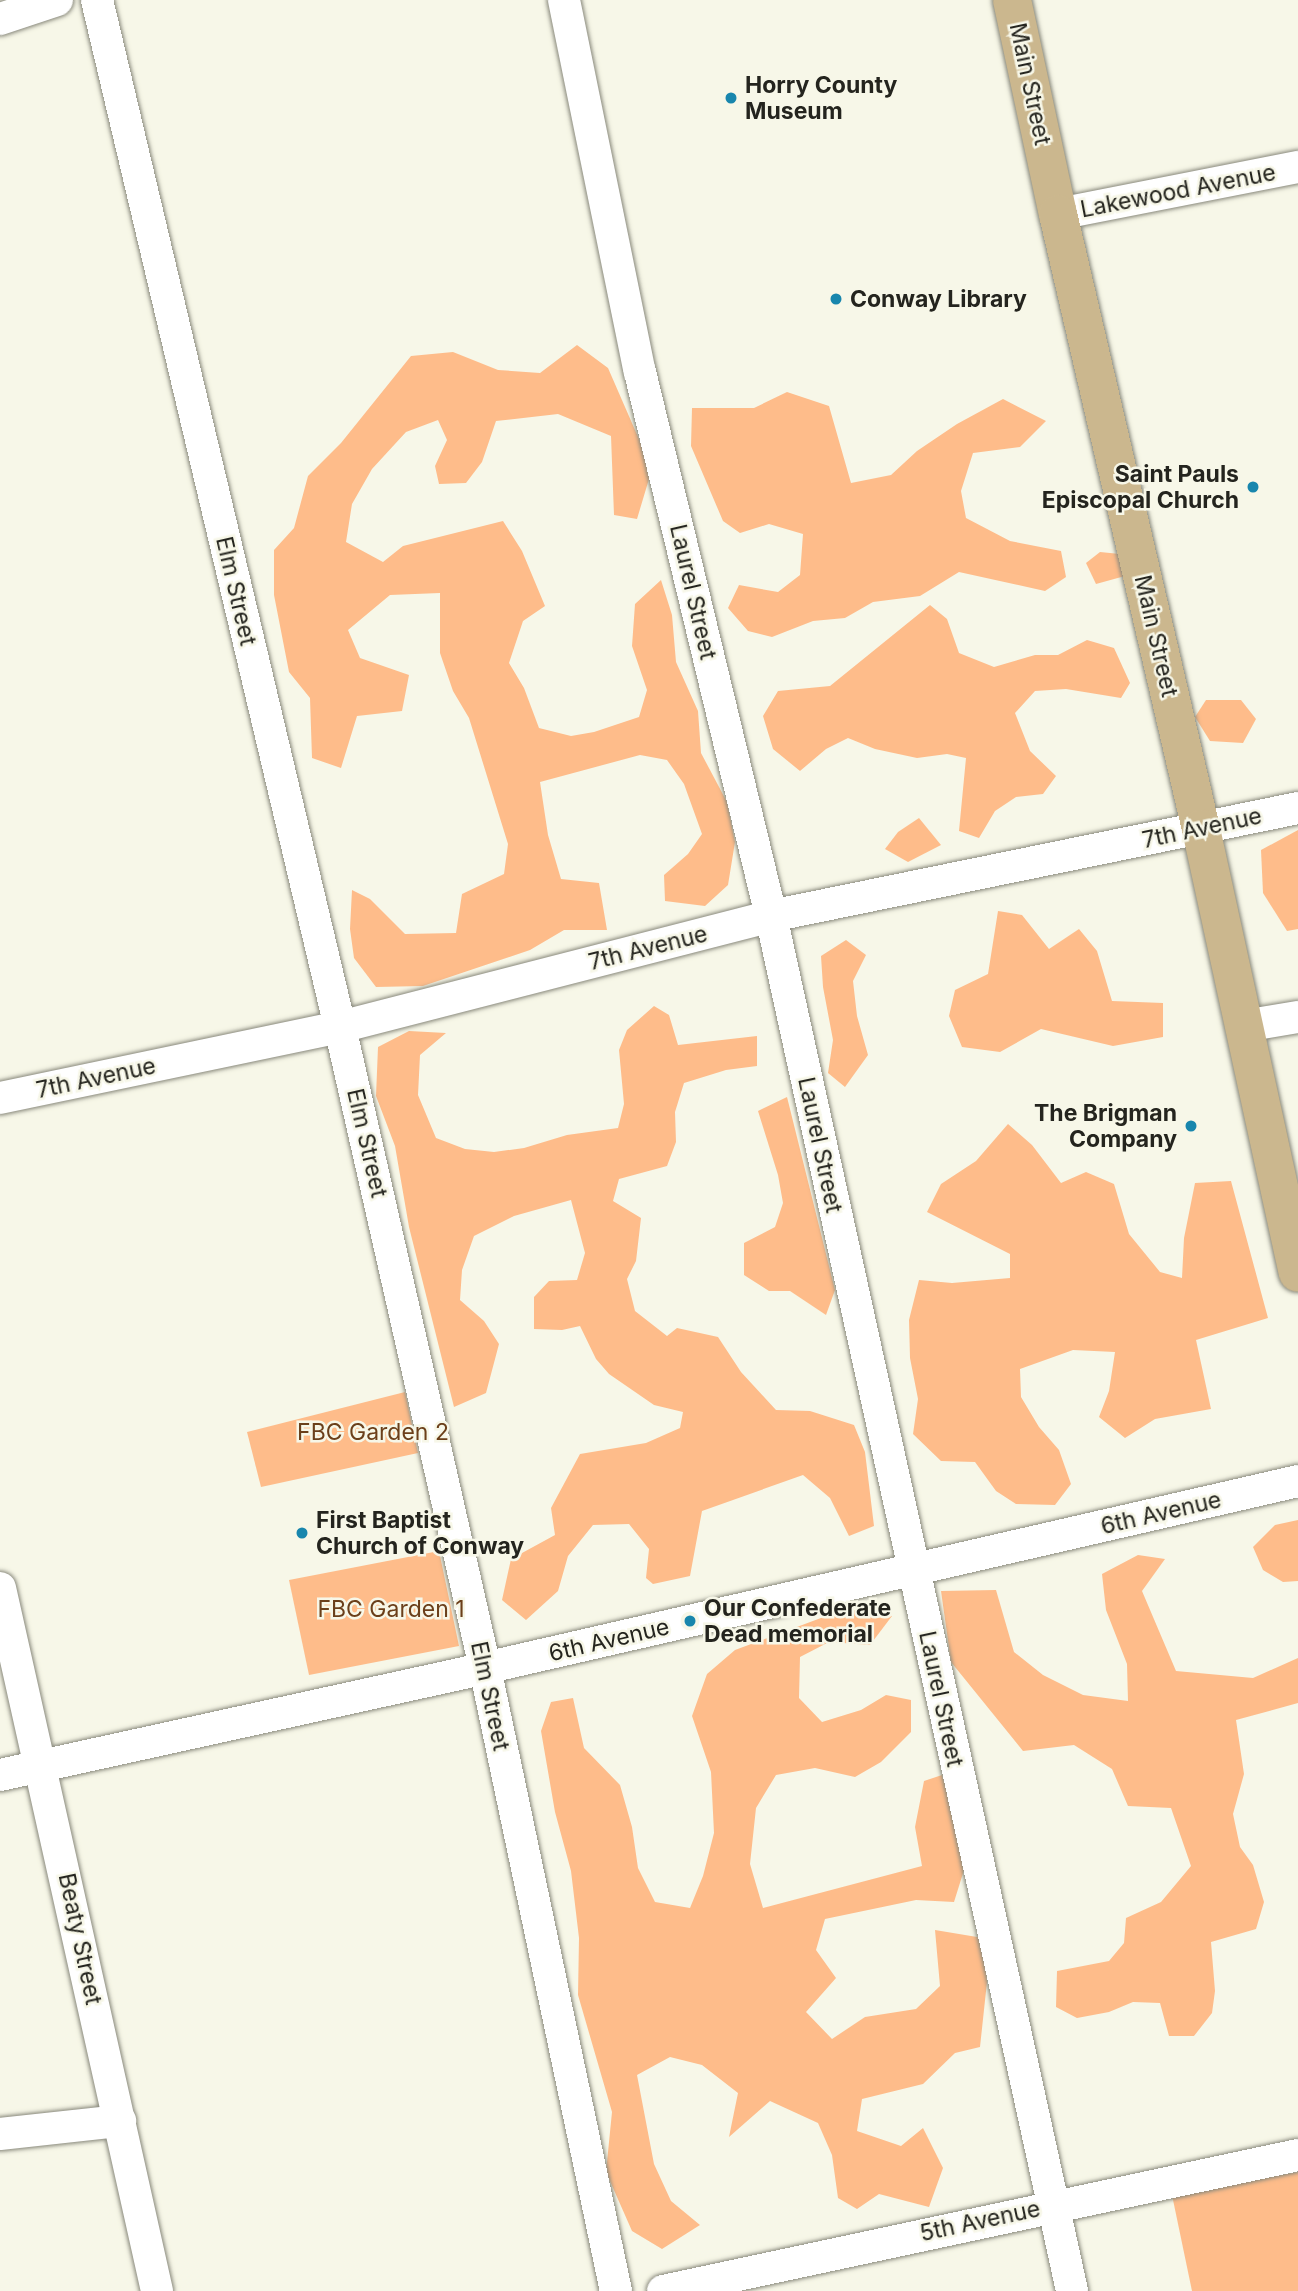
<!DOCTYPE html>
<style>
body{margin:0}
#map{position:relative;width:1298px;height:2291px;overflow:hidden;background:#f7f7e8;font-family:Inter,sans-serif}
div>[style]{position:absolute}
.green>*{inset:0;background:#febc8a}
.roads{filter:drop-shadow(0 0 2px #89897c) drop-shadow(0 0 2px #89897c)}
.minor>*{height:32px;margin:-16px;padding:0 16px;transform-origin:16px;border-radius:16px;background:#fff}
.major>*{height:38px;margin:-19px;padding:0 19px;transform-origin:19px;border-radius:19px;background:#cbb78e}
.dots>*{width:19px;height:19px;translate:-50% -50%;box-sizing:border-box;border:4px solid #f7f7e8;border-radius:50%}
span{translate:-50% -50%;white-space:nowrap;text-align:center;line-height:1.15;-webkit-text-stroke:5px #f7f7e8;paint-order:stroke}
.street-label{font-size:23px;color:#24241e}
.poi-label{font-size:23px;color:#24241e;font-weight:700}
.left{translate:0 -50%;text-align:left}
.right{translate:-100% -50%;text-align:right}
.park-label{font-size:23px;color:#6b3f1a}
</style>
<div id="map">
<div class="green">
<div style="clip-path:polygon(577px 345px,608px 368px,652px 469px,637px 519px,614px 515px,611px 436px,558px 414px,496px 421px,482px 462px,466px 483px,439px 484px,435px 466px,447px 440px,438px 420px,406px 432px,372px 469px,352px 504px,346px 542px,383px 562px,403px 546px,503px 521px,522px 551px,545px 606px,523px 621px,509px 663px,524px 688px,539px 728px,571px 736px,594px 732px,639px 717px,647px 690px,632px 646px,635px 604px,661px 580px,672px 615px,676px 662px,698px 711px,701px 753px,727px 802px,735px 842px,728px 885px,705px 906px,665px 901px,664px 875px,688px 854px,702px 834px,684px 784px,667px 760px,640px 755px,540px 782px,548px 835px,561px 879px,599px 883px,607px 930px,564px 930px,530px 950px,423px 986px,376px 987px,354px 958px,350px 929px,352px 890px,370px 899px,405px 934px,456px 933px,462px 894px,504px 874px,508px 844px,469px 718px,453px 691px,440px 653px,440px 593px,390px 595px,348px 630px,360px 658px,409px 675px,402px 711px,357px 716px,341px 768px,312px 758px,310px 698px,289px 672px,274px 595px,274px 550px,294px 528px,308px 476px,341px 443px,411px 356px,453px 352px,498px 370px,540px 373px)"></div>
<div style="clip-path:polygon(787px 392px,829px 406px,851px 483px,891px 475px,917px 451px,957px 424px,1003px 399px,1046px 421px,1020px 447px,973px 453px,961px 491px,966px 518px,1010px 541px,1061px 551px,1066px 577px,1045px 591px,959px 572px,920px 596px,873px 602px,845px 618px,813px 621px,772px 637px,748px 631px,728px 608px,739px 585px,778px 592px,800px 575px,803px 534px,769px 524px,740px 533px,723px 521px,691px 446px,692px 408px,754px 408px)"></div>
<div style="clip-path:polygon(1100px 552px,1120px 554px,1125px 576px,1096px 584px,1086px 563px)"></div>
<div style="clip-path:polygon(930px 605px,947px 619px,959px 653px,994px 667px,1035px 655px,1058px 655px,1087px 640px,1114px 648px,1130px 683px,1121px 698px,1066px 689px,1035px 691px,1015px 713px,1030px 751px,1056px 776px,1043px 794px,1016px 797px,995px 811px,979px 838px,959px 831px,966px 758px,947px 754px,917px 758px,875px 749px,848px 738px,826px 749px,800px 771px,773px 749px,763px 716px,778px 691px,830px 686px)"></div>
<div style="clip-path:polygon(1206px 700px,1241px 700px,1256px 719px,1243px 743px,1210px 741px,1195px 717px)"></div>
<div style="clip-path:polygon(919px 818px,941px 845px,908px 862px,885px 849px,898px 832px)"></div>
<div style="clip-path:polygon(1298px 830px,1298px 929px,1287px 931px,1263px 893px,1261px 850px)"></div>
<div style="clip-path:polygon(998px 911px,1022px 915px,1049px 949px,1079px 929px,1097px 951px,1112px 1001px,1163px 1003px,1163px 1037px,1113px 1046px,1041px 1029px,1000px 1052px,962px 1047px,949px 1016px,955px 990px,988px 974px)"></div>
<div style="clip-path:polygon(846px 940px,866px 955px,853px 981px,857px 1016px,868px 1055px,845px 1087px,828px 1073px,833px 1040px,823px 987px,821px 956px)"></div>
<div style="clip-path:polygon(654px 1006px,669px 1015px,678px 1045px,757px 1036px,757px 1066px,726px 1070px,684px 1083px,675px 1112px,676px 1142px,667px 1166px,619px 1179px,613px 1201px,641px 1218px,636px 1261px,627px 1279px,635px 1311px,667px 1336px,677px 1328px,718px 1337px,741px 1372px,776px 1410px,810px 1411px,854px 1425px,865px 1452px,874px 1526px,849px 1536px,830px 1498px,803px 1475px,702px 1511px,690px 1576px,653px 1584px,646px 1578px,649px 1549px,629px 1524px,593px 1525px,568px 1556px,558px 1591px,526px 1620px,502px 1600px,511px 1559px,555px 1535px,551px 1508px,580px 1454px,646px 1443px,680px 1428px,683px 1412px,654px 1405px,609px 1374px,596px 1359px,580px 1326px,562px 1330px,534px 1329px,534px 1297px,549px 1281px,577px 1280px,585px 1253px,571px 1200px,514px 1216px,474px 1236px,462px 1270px,460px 1300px,484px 1321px,499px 1344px,486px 1393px,454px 1407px,409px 1227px,395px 1146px,376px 1096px,378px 1047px,409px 1031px,446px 1033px,420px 1055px,418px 1095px,436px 1138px,465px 1149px,494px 1152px,524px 1148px,567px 1135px,618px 1128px,624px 1104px,619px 1050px,627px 1030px)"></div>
<div style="clip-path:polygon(787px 1097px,835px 1290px,826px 1315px,790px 1291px,769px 1291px,744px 1275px,744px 1243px,775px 1227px,783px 1203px,778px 1175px,758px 1111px)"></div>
<div style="clip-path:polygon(1008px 1124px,1032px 1145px,1061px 1183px,1086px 1172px,1114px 1184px,1129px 1234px,1160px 1272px,1182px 1278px,1184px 1238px,1195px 1183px,1231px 1181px,1268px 1318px,1196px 1340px,1211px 1409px,1155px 1419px,1125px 1438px,1099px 1417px,1109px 1391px,1115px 1352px,1073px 1350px,1020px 1369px,1021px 1397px,1039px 1427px,1059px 1450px,1071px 1484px,1055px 1505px,1016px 1504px,996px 1491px,975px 1462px,941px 1461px,913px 1434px,918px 1399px,910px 1358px,909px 1320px,919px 1280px,952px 1283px,1010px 1278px,1010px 1254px,927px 1212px,941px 1184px,976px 1161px)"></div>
<div style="clip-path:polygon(405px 1392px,418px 1453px,261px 1487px,247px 1432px)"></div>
<div style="clip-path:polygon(1298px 1520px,1298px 1581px,1283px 1582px,1263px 1570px,1253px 1547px,1275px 1525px)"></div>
<div style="clip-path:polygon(439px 1551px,459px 1646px,309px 1675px,289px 1580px)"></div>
<div style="clip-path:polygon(1138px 1555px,1165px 1559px,1142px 1591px,1176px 1671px,1253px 1678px,1298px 1658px,1298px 1703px,1236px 1720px,1244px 1774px,1233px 1814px,1240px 1847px,1253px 1865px,1264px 1902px,1256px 1929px,1211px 1942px,1215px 1991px,1212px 2013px,1194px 2036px,1169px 2036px,1160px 2003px,1133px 2002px,1109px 2012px,1077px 2018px,1056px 2007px,1057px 1971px,1109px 1961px,1124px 1943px,1126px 1918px,1161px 1902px,1191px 1866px,1171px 1808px,1128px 1806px,1112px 1769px,1074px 1745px,1023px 1751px,951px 1662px,941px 1591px,996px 1590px,1014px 1652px,1043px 1675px,1083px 1695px,1128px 1701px,1127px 1664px,1106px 1610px,1102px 1574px)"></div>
<div style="clip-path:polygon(845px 1609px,892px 1616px,870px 1645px,829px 1642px,800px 1657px,799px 1698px,822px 1722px,861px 1710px,886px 1695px,911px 1700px,911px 1732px,881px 1762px,855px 1777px,815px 1768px,776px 1775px,756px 1808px,750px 1864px,763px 1908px,922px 1866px,915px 1827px,924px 1781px,942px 1775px,955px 1819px,964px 1870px,954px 1902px,916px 1900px,825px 1919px,816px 1950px,836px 1978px,806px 2012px,832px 2039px,865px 2017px,916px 2009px,940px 1986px,935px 1930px,983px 1938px,987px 1982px,980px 2047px,955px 2053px,923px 2084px,862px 2099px,857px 2131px,901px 2146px,923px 2128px,943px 2168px,929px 2207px,879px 2194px,857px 2209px,838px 2198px,832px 2155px,818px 2123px,770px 2101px,729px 2137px,738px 2093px,702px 2065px,670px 2057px,637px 2075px,654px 2164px,671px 2201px,700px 2225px,662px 2249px,632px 2231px,606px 2172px,612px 2112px,578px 1995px,579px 1938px,571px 1871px,555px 1812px,541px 1731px,551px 1702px,573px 1698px,584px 1748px,620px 1785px,632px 1827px,638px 1868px,655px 1902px,690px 1908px,703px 1876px,714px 1833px,711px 1772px,692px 1716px,707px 1674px,735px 1650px)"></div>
<div style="clip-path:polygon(1298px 2172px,1298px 2291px,1192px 2291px,1172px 2195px)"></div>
</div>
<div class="roads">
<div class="minor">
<div style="left:97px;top:0;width:1055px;rotate:76.69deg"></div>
<div style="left:340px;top:1027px;width:657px;rotate:77.25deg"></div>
<div style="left:485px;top:1668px;width:637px;rotate:78.13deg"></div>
<div style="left:564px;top:0;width:380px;rotate:78.5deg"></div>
<div style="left:640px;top:372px;width:560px;rotate:76.46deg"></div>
<div style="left:771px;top:916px;width:1408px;rotate:77.65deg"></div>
<div style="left:0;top:19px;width:60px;rotate:-18.4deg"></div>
<div style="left:1058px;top:214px;width:245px;rotate:-11.1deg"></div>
<div style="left:1244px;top:1026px;width:55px;rotate:-9.5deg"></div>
<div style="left:0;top:1098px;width:347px;rotate:-11.8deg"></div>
<div style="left:340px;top:1027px;width:445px;rotate:-14.4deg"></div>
<div style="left:771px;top:916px;width:538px;rotate:-11.58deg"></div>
<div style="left:0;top:1588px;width:720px;rotate:77.41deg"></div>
<div style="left:0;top:1775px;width:497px;rotate:-12.4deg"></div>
<div style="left:485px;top:1668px;width:834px;rotate:-12.95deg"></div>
<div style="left:0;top:2134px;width:121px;rotate:-6.2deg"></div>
<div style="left:663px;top:2291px;width:649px;rotate:-12.09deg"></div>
</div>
<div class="major">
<div style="left:1012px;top:0;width:219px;rotate:77.9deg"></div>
<div style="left:1058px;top:214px;width:631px;rotate:76.91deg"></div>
<div style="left:1201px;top:829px;width:454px;rotate:77.7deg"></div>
</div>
</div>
<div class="dots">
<div style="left:731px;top:98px;background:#1886ad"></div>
<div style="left:836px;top:299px;background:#1886ad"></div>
<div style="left:1253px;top:487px;background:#1886ad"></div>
<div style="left:1191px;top:1126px;background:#1886ad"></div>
<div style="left:302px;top:1533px;background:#1886ad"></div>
<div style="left:690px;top:1621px;background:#1886ad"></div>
</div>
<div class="street-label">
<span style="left:1030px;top:84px;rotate:78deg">Main Street</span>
<span style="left:1178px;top:191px;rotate:-11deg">Lakewood Avenue</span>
<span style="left:236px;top:591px;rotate:77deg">Elm Street</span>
<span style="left:693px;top:592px;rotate:77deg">Laurel Street</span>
<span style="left:1156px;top:636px;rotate:77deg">Main Street</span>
<span style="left:1202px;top:828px;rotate:-12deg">7th Avenue</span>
<span style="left:648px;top:948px;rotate:-14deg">7th Avenue</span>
<span style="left:96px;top:1078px;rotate:-12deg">7th Avenue</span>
<span style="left:367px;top:1143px;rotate:77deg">Elm Street</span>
<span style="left:820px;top:1145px;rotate:78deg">Laurel Street</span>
<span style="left:1161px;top:1513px;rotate:-13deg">6th Avenue</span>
<span style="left:609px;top:1640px;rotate:-13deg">6th Avenue</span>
<span style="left:490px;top:1696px;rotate:78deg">Elm Street</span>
<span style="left:941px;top:1699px;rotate:78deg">Laurel Street</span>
<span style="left:80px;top:1939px;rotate:78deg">Beaty Street</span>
<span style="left:980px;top:2221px;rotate:-12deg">5th Avenue</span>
</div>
<div class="poi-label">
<span class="left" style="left:745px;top:98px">Horry County<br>Museum</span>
<span class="left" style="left:850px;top:299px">Conway Library</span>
<span class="right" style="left:1239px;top:487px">Saint Pauls<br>Episcopal Church</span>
<span class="right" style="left:1177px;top:1126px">The Brigman<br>Company</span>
<span class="left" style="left:316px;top:1533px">First Baptist<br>Church of Conway</span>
<span class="left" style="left:704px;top:1621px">Our Confederate<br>Dead memorial</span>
</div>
<div class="park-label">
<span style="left:373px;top:1432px">FBC Garden 2</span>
<span style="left:391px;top:1609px">FBC Garden 1</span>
</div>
</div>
